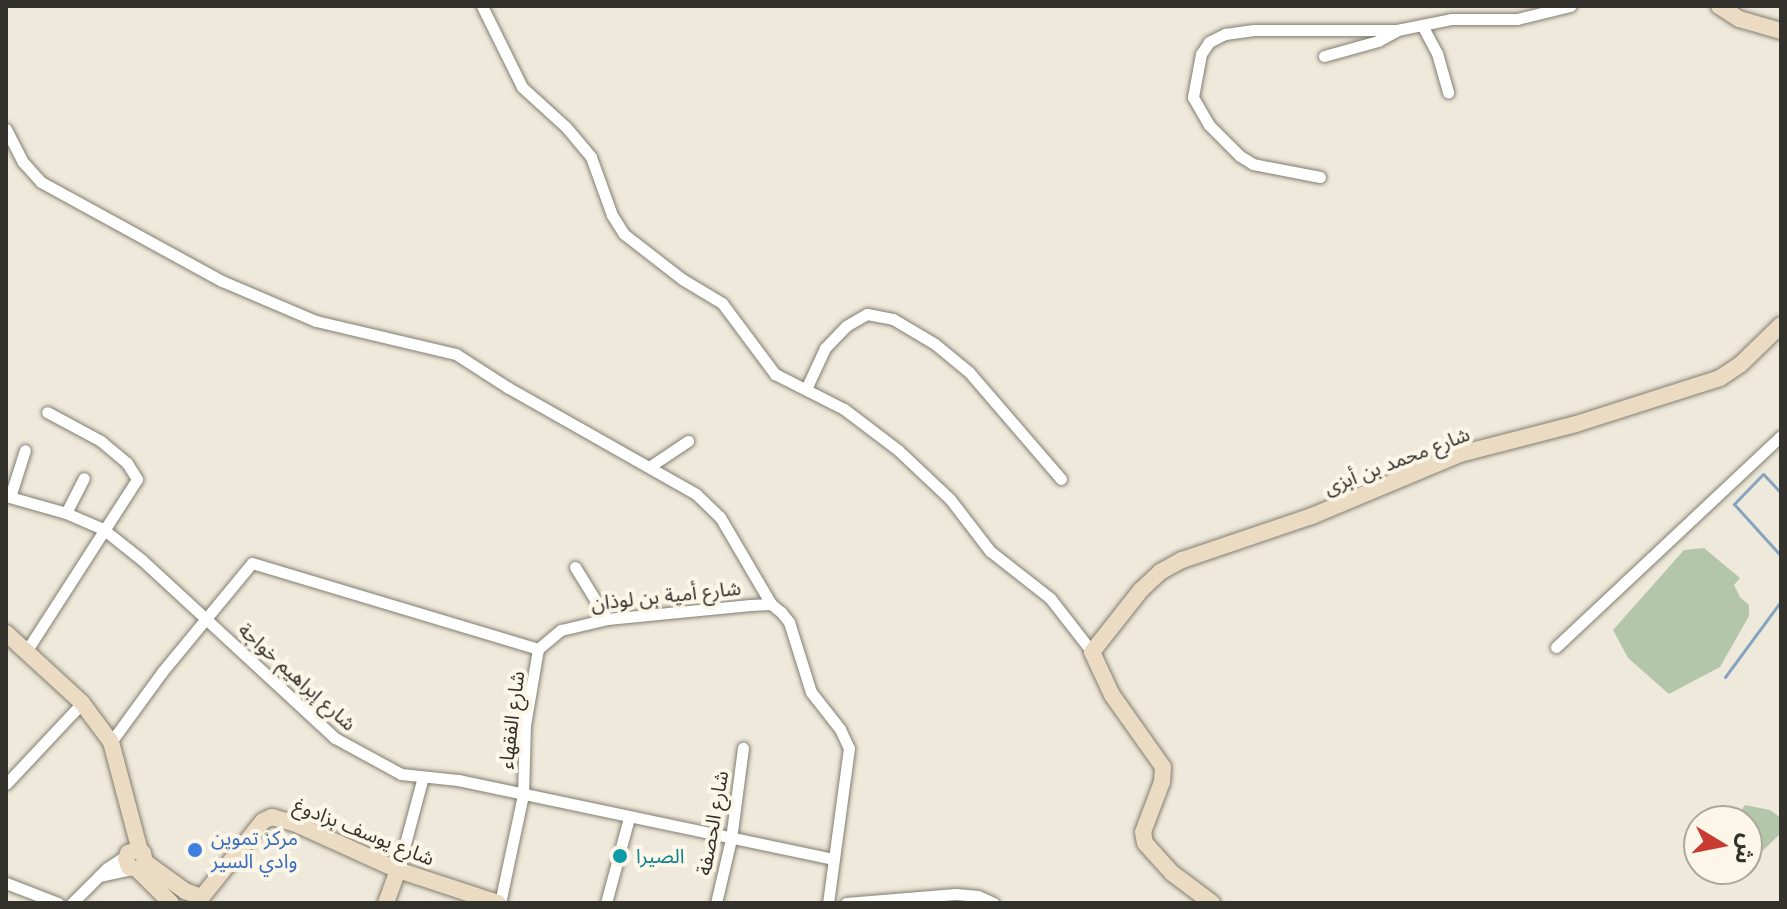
<!DOCTYPE html>
<meta charset="utf-8">
<style>
body{margin:0}
#map{position:relative;width:1787px;height:909px;overflow:hidden;background:#eee9da;font-family:Helvetica,"Noto Sans Arabic",sans-serif}
div>[style]{position:absolute}
.green>*{inset:0;background:#b3c6a9}
.stream>*{height:3px;margin:-1.5px;padding:0 1.5px;transform-origin:1.5px;border-radius:1.5px;background:#86a4bf}
.roads{filter:drop-shadow(0 0 2px #827e70) drop-shadow(0 0 2px #827e70)}
.street>*{height:11px;margin:-5.5px;padding:0 5.5px;transform-origin:5.5px;border-radius:5.5px;background:#fff}
.secondary>*{height:16px;margin:-8px;padding:0 8px;transform-origin:8px;border-radius:8px;background:#ebdbc2}
.dots>*{width:22px;height:22px;translate:-50% -50%;box-sizing:border-box;border:4px solid #fbf6e7;border-radius:50%}
span{translate:-50% -50%;white-space:nowrap;text-align:center;line-height:1.15;-webkit-text-stroke:8px #fbf6e7;paint-order:stroke}
.street-label{font-size:20px;color:#33312c}
.shop-label{font-size:20px;color:#366cbe}
.left{translate:0 -50%;text-align:left}
.culture-label{font-size:20px;color:#0d838f}
.frame{position:absolute;inset:0;border:8px solid #33312c;pointer-events:none}
.north{position:absolute;left:1683px;top:805px;width:80px;height:80px;box-sizing:border-box;background:#fbf6e7;border:2px solid #aba79c;border-radius:50%;rotate:100deg;font-size:22px;font-weight:700;line-height:32px;text-align:center;color:#33312c}
.north::after{content:'';display:block;margin:auto;width:28px;height:36px;background:#c83b30;clip-path:polygon(50% 0,100% 100%,50% 72%,0 100%)}
</style>
<div id="map">
<div class="green">
<div style="clip-path:polygon(1704px 548px,1740px 578px,1734px 585px,1740px 597px,1749px 605px,1749px 616px,1720px 667px,1669px 694px,1628px 658px,1613px 630px,1684px 550px)"></div>
<div style="clip-path:polygon(1745px 805px,1770px 810px,1781px 818px,1781px 833px,1747px 866px,1747px 821px,1734px 821px)"></div>
</div>
<div class="stream">
<div style="left:1781px;top:493px;width:26px;rotate:-133deg"></div>
<div style="left:1763px;top:474px;width:42px;rotate:134deg"></div>
<div style="left:1734px;top:504px;width:70px;rotate:47.9deg"></div>
<div style="left:1725px;top:677px;width:94px;rotate:-53.6deg"></div>
</div>
<div class="roads">
<div class="street">
<div style="left:482px;top:6px;width:90px;rotate:63.7deg"></div>
<div style="left:522px;top:87px;width:59px;rotate:42.3deg"></div>
<div style="left:566px;top:127px;width:39px;rotate:50deg"></div>
<div style="left:591px;top:157px;width:62px;rotate:70.1deg"></div>
<div style="left:612px;top:215px;width:22px;rotate:58deg"></div>
<div style="left:624px;top:234px;width:73px;rotate:37.8deg"></div>
<div style="left:682px;top:279px;width:47px;rotate:31deg"></div>
<div style="left:722px;top:303px;width:89px;rotate:53.3deg"></div>
<div style="left:775px;top:374px;width:77px;rotate:26.9deg"></div>
<div style="left:844px;top:409px;width:68px;rotate:37.2deg"></div>
<div style="left:898px;top:450px;width:71px;rotate:43.3deg"></div>
<div style="left:950px;top:499px;width:66px;rotate:52.4deg"></div>
<div style="left:990px;top:551px;width:76px;rotate:38.1deg"></div>
<div style="left:1050px;top:598px;width:68px;rotate:52.1deg"></div>
<div style="left:1423px;top:27px;width:30px;rotate:62deg"></div>
<div style="left:1437px;top:53px;width:41px;rotate:74.2deg"></div>
<div style="left:1324px;top:56px;width:56px;rotate:-15.5deg"></div>
<div style="left:1378px;top:41px;width:21px;rotate:-29deg"></div>
<div style="left:6px;top:129px;width:37px;rotate:63deg"></div>
<div style="left:23px;top:162px;width:27px;rotate:48deg"></div>
<div style="left:41px;top:182px;width:206px;rotate:28.7deg"></div>
<div style="left:222px;top:281px;width:102px;rotate:23.1deg"></div>
<div style="left:316px;top:321px;width:144px;rotate:13.3deg"></div>
<div style="left:456px;top:354px;width:61px;rotate:32.9deg"></div>
<div style="left:507px;top:387px;width:217px;rotate:29.5deg"></div>
<div style="left:696px;top:494px;width:33px;rotate:44deg"></div>
<div style="left:720px;top:517px;width:101px;rotate:59.6deg"></div>
<div style="left:1320px;top:177px;width:68px;rotate:-169deg"></div>
<div style="left:1253px;top:164px;width:15px;rotate:-148deg"></div>
<div style="left:1240px;top:156px;width:44px;rotate:-135deg"></div>
<div style="left:1209px;top:125px;width:32px;rotate:-120deg"></div>
<div style="left:1193px;top:97px;width:44px;rotate:-79.5deg"></div>
<div style="left:1201px;top:54px;width:14px;rotate:-56deg"></div>
<div style="left:1209px;top:42px;width:18px;rotate:-27deg"></div>
<div style="left:1225px;top:34px;width:29px;rotate:-8deg"></div>
<div style="left:1254px;top:30px;width:143px"></div>
<div style="left:1397px;top:30px;width:55px;rotate:-11.5deg"></div>
<div style="left:1451px;top:19px;width:66px"></div>
<div style="left:1517px;top:19px;width:55px;rotate:-13.8deg"></div>
<div style="left:806px;top:389px;width:45px;rotate:-65.1deg"></div>
<div style="left:825px;top:348px;width:30px;rotate:-46deg"></div>
<div style="left:846px;top:326px;width:24px;rotate:-30deg"></div>
<div style="left:867px;top:314px;width:26px;rotate:11deg"></div>
<div style="left:893px;top:319px;width:49px;rotate:30.8deg"></div>
<div style="left:935px;top:344px;width:44px;rotate:39.5deg"></div>
<div style="left:969px;top:372px;width:141px;rotate:49.3deg"></div>
<div style="left:649px;top:467px;width:47px;rotate:-33.7deg"></div>
<div style="left:6px;top:496px;width:62px;rotate:15.8deg"></div>
<div style="left:66px;top:513px;width:40px;rotate:23.4deg"></div>
<div style="left:103px;top:529px;width:50px;rotate:38.5deg"></div>
<div style="left:142px;top:560px;width:263px;rotate:42.7deg"></div>
<div style="left:335px;top:738px;width:75px;rotate:28.6deg"></div>
<div style="left:401px;top:774px;width:57px;rotate:6deg"></div>
<div style="left:458px;top:780px;width:384px;rotate:11.9deg"></div>
<div style="left:10px;top:497px;width:49px;rotate:-72.3deg"></div>
<div style="left:66px;top:513px;width:39px;rotate:-63deg"></div>
<div style="left:575px;top:567px;width:61px;rotate:58.4deg"></div>
<div style="left:1556px;top:647px;width:308px;rotate:-43.2deg"></div>
<div style="left:538px;top:649px;width:30px;rotate:-40deg"></div>
<div style="left:561px;top:630px;width:47px;rotate:-13.4deg"></div>
<div style="left:607px;top:619px;width:144px;rotate:-5.6deg"></div>
<div style="left:750px;top:605px;width:21px;rotate:-3deg"></div>
<div style="left:771px;top:604px;width:13px;rotate:39deg"></div>
<div style="left:781px;top:612px;width:13px;rotate:51deg"></div>
<div style="left:789px;top:622px;width:73px;rotate:72.6deg"></div>
<div style="left:811px;top:692px;width:47px;rotate:51.9deg"></div>
<div style="left:840px;top:729px;width:21px;rotate:65deg"></div>
<div style="left:849px;top:748px;width:156px;rotate:97.7deg"></div>
<div style="left:27px;top:650px;width:203px;rotate:-57.2deg"></div>
<div style="left:137px;top:479px;width:19px;rotate:-122deg"></div>
<div style="left:127px;top:463px;width:34px;rotate:-140deg"></div>
<div style="left:101px;top:441px;width:61px;rotate:-151.8deg"></div>
<div style="left:111px;top:742px;width:87px;rotate:-53.9deg"></div>
<div style="left:162px;top:672px;width:141px;rotate:-50.5deg"></div>
<div style="left:252px;top:563px;width:299px;rotate:16.7deg"></div>
<div style="left:6px;top:784px;width:111px;rotate:-46.8deg"></div>
<div style="left:398px;top:870px;width:96px;rotate:-75deg"></div>
<div style="left:99px;top:876px;width:34px;rotate:-12deg"></div>
<div style="left:6px;top:883px;width:56px;rotate:21deg"></div>
<div style="left:72px;top:903px;width:49px;rotate:-45deg"></div>
<div style="left:107px;top:868px;width:24px;rotate:-33deg"></div>
<div style="left:500px;top:903px;width:110px;rotate:-78deg"></div>
<div style="left:523px;top:795px;width:70px;rotate:-88.4deg"></div>
<div style="left:525px;top:725px;width:77px;rotate:-80.3deg"></div>
<div style="left:606px;top:903px;width:88px;rotate:-74.9deg"></div>
<div style="left:716px;top:903px;width:66px;rotate:-76.8deg"></div>
<div style="left:731px;top:839px;width:92px;rotate:-82.5deg"></div>
<div style="left:846px;top:903px;width:110px;rotate:-4.7deg"></div>
<div style="left:956px;top:894px;width:22px;rotate:5deg"></div>
<div style="left:978px;top:896px;width:17px;rotate:24deg"></div>
</div>
<div class="secondary">
<div style="left:1719px;top:6px;width:24px;rotate:33deg"></div>
<div style="left:1739px;top:19px;width:44px;rotate:15.9deg"></div>
<div style="left:6px;top:633px;width:103px;rotate:42.6deg"></div>
<div style="left:82px;top:703px;width:49px;rotate:53.4deg"></div>
<div style="left:111px;top:742px;width:113px;rotate:75.1deg"></div>
<div style="left:145px;top:862px;width:9px;rotate:-103deg"></div>
<div style="left:143px;top:853px;width:7px;rotate:-153deg"></div>
<div style="left:137px;top:850px;width:9px;rotate:162deg"></div>
<div style="left:128px;top:853px;width:6px;rotate:108deg"></div>
<div style="left:126px;top:859px;width:9px;rotate:69deg"></div>
<div style="left:129px;top:867px;width:8px;rotate:14deg"></div>
<div style="left:137px;top:869px;width:48px;rotate:45deg"></div>
<div style="left:145px;top:862px;width:49px;rotate:35.9deg"></div>
<div style="left:185px;top:891px;width:17px;rotate:21deg"></div>
<div style="left:197px;top:903px;width:105px;rotate:-51.2deg"></div>
<div style="left:263px;top:821px;width:10px;rotate:-24deg"></div>
<div style="left:272px;top:817px;width:25px;rotate:16deg"></div>
<div style="left:296px;top:824px;width:112px;rotate:24.3deg"></div>
<div style="left:398px;top:870px;width:105px;rotate:18.3deg"></div>
<div style="left:386px;top:903px;width:35px;rotate:-70deg"></div>
<div style="left:1212px;top:903px;width:50px;rotate:-143.1deg"></div>
<div style="left:1172px;top:873px;width:40px;rotate:-132deg"></div>
<div style="left:1145px;top:843px;width:11px;rotate:-100deg"></div>
<div style="left:1143px;top:832px;width:53px;rotate:-69.2deg"></div>
<div style="left:1162px;top:782px;width:15px;rotate:-86deg"></div>
<div style="left:1163px;top:767px;width:88px;rotate:-125.3deg"></div>
<div style="left:1112px;top:695px;width:47px;rotate:-114.9deg"></div>
<div style="left:1092px;top:652px;width:79px;rotate:-51.7deg"></div>
<div style="left:1141px;top:590px;width:26px;rotate:-43deg"></div>
<div style="left:1160px;top:572px;width:25px;rotate:-29deg"></div>
<div style="left:1182px;top:560px;width:137px;rotate:-18.7deg"></div>
<div style="left:1312px;top:516px;width:160px;rotate:-22.7deg"></div>
<div style="left:1460px;top:454px;width:120px;rotate:-14.5deg"></div>
<div style="left:1576px;top:424px;width:151px;rotate:-17.7deg"></div>
<div style="left:1720px;top:378px;width:25px;rotate:-34deg"></div>
<div style="left:1741px;top:364px;width:56px;rotate:-44.3deg"></div>
</div>
</div>
<div class="dots">
<div style="left:195px;top:850px;background:#3f7fe0"></div>
<div style="left:620px;top:856px;background:#0f9aa8"></div>
</div>
<div class="street-label">
<span style="left:1397px;top:461px;rotate:-21deg">شارع محمد بن أبزى</span>
<span style="left:666px;top:596px;rotate:-6deg">شارع أمية بن لوذان</span>
<span style="left:297px;top:677px;rotate:42deg">شارع إبراهيم خواجة</span>
<span style="left:512px;top:720px;rotate:-83deg">شارع الفقهاء</span>
<span style="left:713px;top:823px;rotate:-80deg">شارع الحصفة</span>
<span style="left:364px;top:832px;rotate:22deg">شارع يوسف بزادوغ</span>
</div>
<div class="shop-label">
<span class="left" style="left:211px;top:850px">مركز تموين<br>وادي السير</span>
</div>
<div class="culture-label">
<span class="left" style="left:636px;top:856px">الصيرا</span>
</div>
<div class="frame"></div>
<div class="north">ش</div>
</div>
